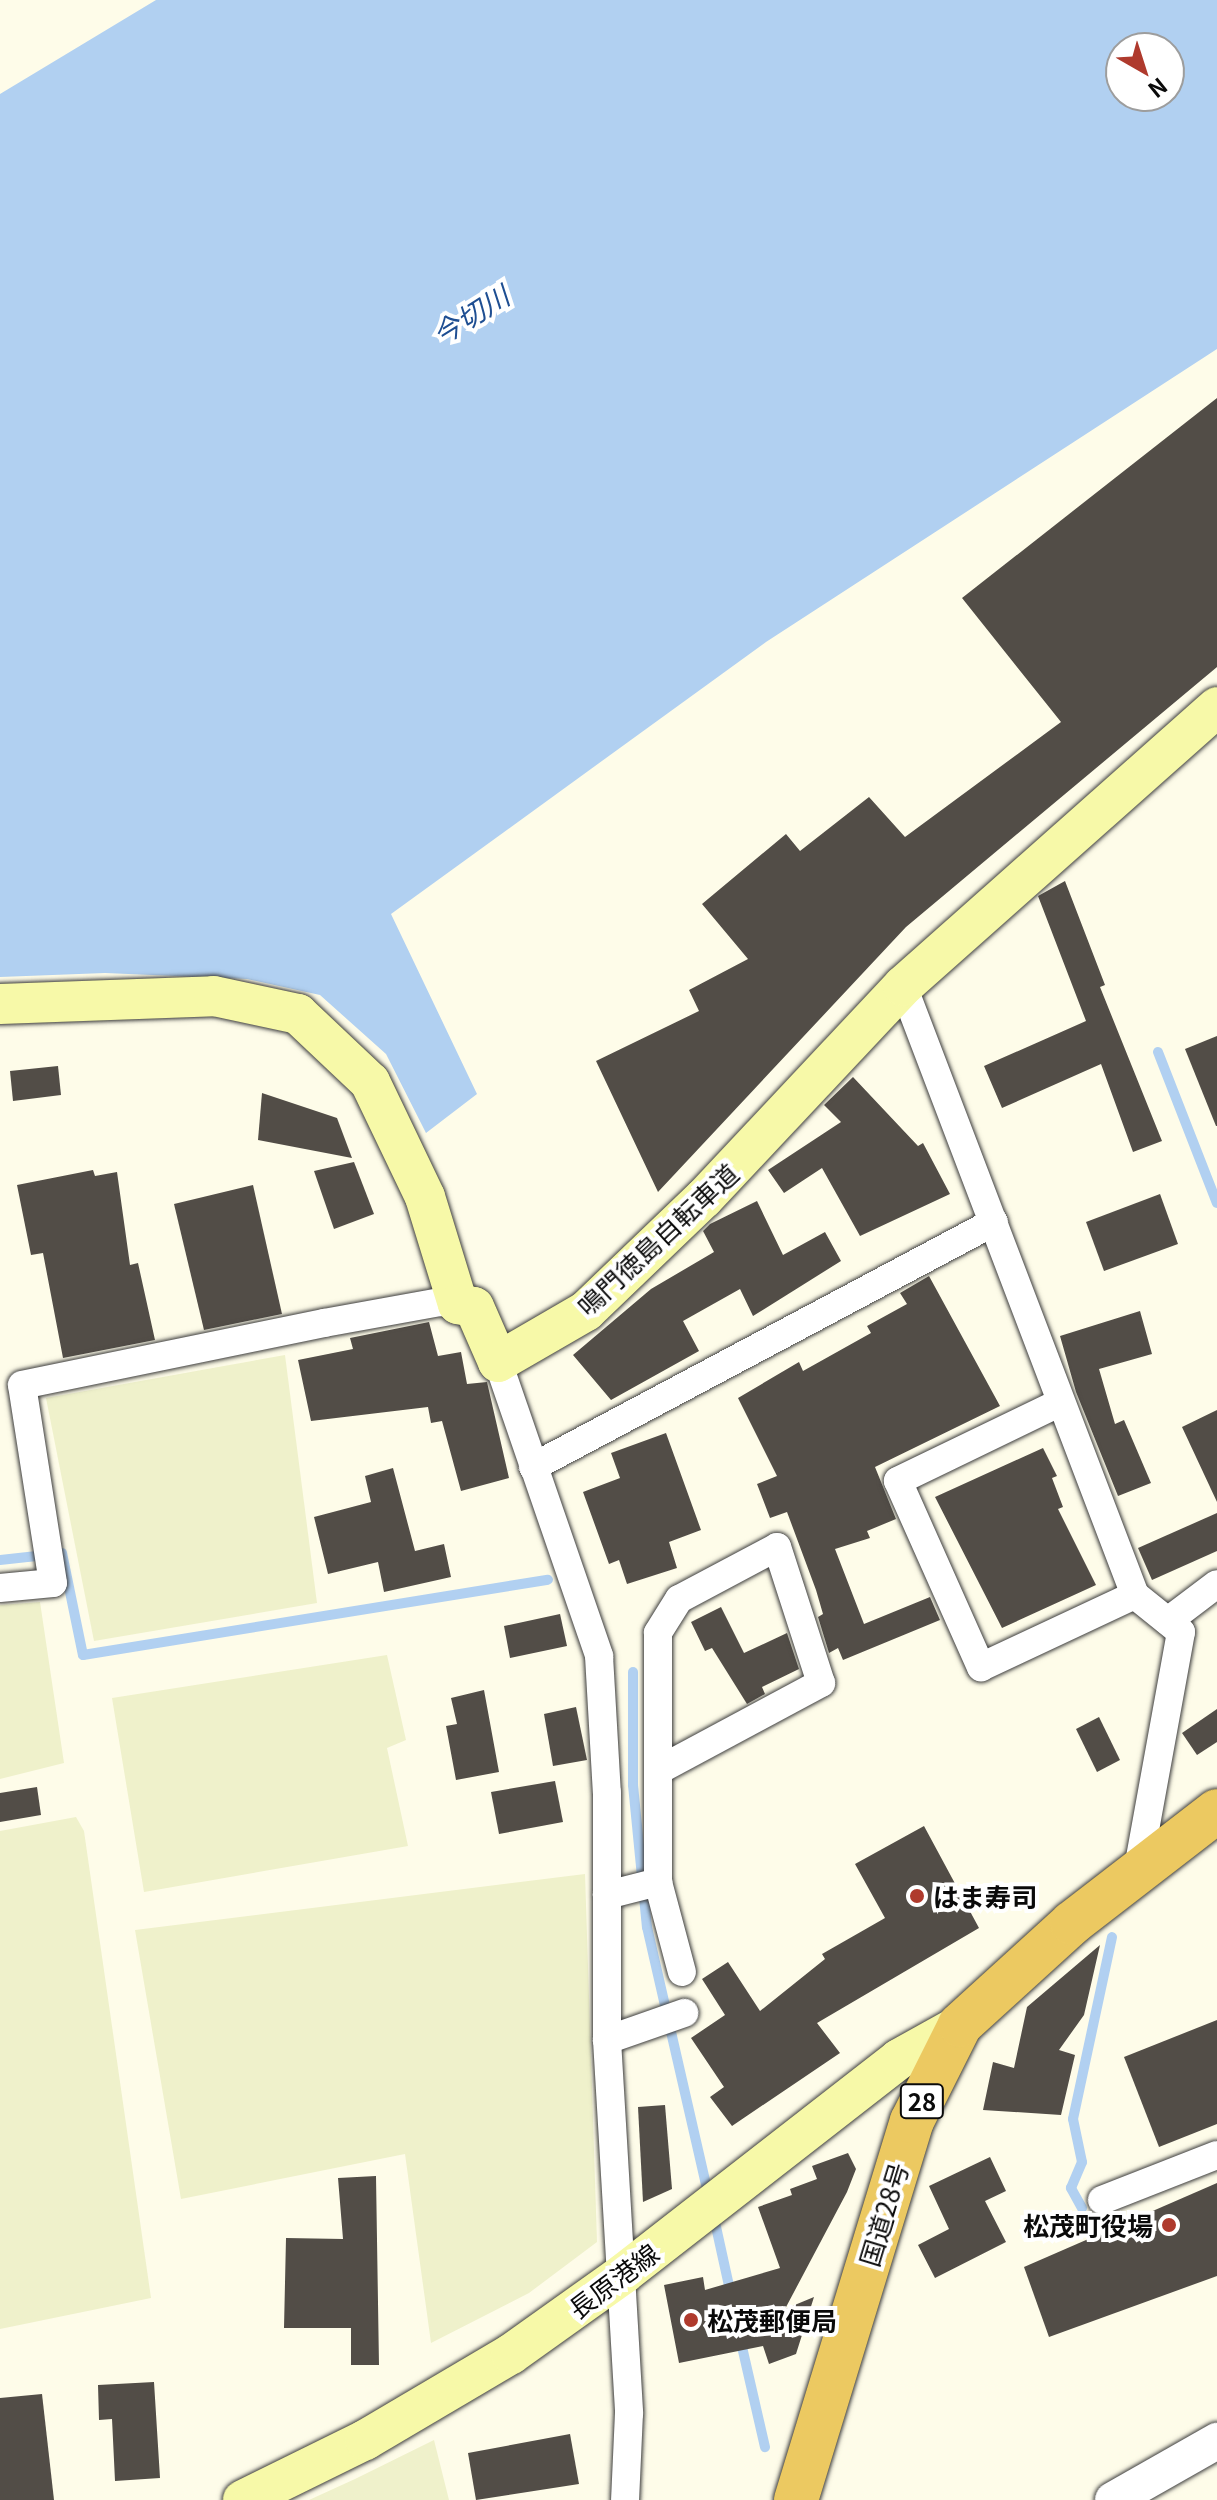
<!DOCTYPE html>
<meta charset="utf-8">
<style>
body{margin:0}
#map{position:relative;width:1217px;height:2500px;overflow:hidden;background:#fefce9;font-family:Georgia,"Noto Sans JP",serif}
div>[style]{position:absolute}
.farmland>*{inset:0;background:#eff1cb}
.water>*{inset:0;background:#b1d0f1}
.stream>*{height:10px;margin:-5px;padding:0 5px;transform-origin:5px;border-radius:5px;background:#b1d0f1}
.building>*{inset:0;background:#524d47}
.roads{filter:drop-shadow(0 0 2px #3d3d3d) drop-shadow(0 0 2px #3d3d3d)}
.minor>*{height:28px;margin:-14px;padding:0 14px;transform-origin:14px;border-radius:14px;background:#fff}
.tertiary>*{height:36px;margin:-18px;padding:0 18px;transform-origin:18px;border-radius:18px;background:#fff}
.secondary>*{height:40px;margin:-20px;padding:0 20px;transform-origin:20px;border-radius:20px;background:#f7f9a8}
.trunk>*{height:44px;margin:-22px;padding:0 22px;transform-origin:22px;border-radius:22px;background:#ecc961}
.dots>*{width:22px;height:22px;translate:-50% -50%;box-sizing:border-box;border:4px solid #fff;border-radius:50%}
span{translate:-50% -50%;white-space:nowrap;text-align:center;line-height:1.15;-webkit-text-stroke:8px #fff;paint-order:stroke}
.shield-label span{padding:2px 6px;background:#fff;border:2px solid;border-radius:6px;-webkit-text-stroke-width:0}
.shield-label{font-size:24px;color:#0a0a0a;font-weight:700}
.street-label{font-size:26px;color:#0a0a0a}
.poi-label{font-size:26px;color:#0a0a0a;font-weight:700}
.left{translate:0 -50%;text-align:left}
.right{translate:-100% -50%;text-align:right}
.water-label{font-size:28px;color:#1e4e92;font-style:italic}
.north{position:absolute;left:1105px;top:32px;width:80px;height:80px;box-sizing:border-box;background:#fff;border:2px solid #9d9d9d;border-radius:50%;rotate:141deg;font-size:22px;font-weight:700;line-height:32px;text-align:center;color:#0a0a0a}
.north::after{content:'';display:block;margin:auto;width:28px;height:36px;background:#af3a2d;clip-path:polygon(50% 0,100% 100%,50% 72%,0 100%)}
</style>
<div id="map">
<div class="farmland">
<div style="clip-path:polygon(285px 1355px,317px 1603px,94px 1641px,46px 1398px)"></div>
<div style="clip-path:polygon(40px 1602px,64px 1763px,0 1779px,0 1605px)"></div>
<div style="clip-path:polygon(387px 1655px,406px 1740px,387px 1748px,408px 1846px,144px 1892px,112px 1698px)"></div>
<div style="clip-path:polygon(76px 1817px,84px 1831px,151px 2298px,0 2329px,0 1831px)"></div>
<div style="clip-path:polygon(585px 1874px,597px 2242px,529px 2293px,431px 2343px,405px 2154px,181px 2199px,135px 1930px)"></div>
<div style="clip-path:polygon(434px 2440px,449px 2500px,309px 2500px,355px 2479px)"></div>
</div>
<div class="water">
<div style="clip-path:polygon(evenodd,156px 0,1217px 0,1217px 349px,766px 642px,391px 914px,477px 1094px,426px 1133px,386px 1054px,320px 995px,247px 979px,105px 973px,0 977px,0 94px,156px 0,1121px 48px,1169px 48px,1169px 96px,1121px 96px,1121px 48px)"></div>
</div>
<div class="stream">
<div style="left:1158px;top:1052px;width:162px;rotate:68.7deg"></div>
<div style="left:62px;top:1553px;width:104px;rotate:78.4deg"></div>
<div style="left:83px;top:1655px;width:471px;rotate:-9.2deg"></div>
<div style="left:0;top:1560px;width:46px;rotate:-6.2deg"></div>
<div style="left:633px;top:1672px;width:113px;rotate:90deg"></div>
<div style="left:633px;top:1785px;width:143px;rotate:84.4deg"></div>
<div style="left:647px;top:1927px;width:274px;rotate:77.1deg"></div>
<div style="left:1082px;top:2208px;width:23px;rotate:-119deg"></div>
<div style="left:1071px;top:2188px;width:28px;rotate:-67deg"></div>
<div style="left:1082px;top:2162px;width:44px;rotate:-101.8deg"></div>
<div style="left:1073px;top:2119px;width:186px;rotate:-77.9deg"></div>
<div style="left:713px;top:2213px;width:84px;rotate:77.6deg"></div>
<div style="left:740px;top:2338px;width:112px;rotate:77.1deg"></div>
</div>
<div class="building">
<div style="clip-path:polygon(1217px 398px,1217px 667px,906px 927px,658px 1192px,596px 1061px,699px 1011px,689px 990px,748px 959px,702px 904px,786px 834px,800px 851px,869px 797px,905px 837px,1061px 722px,962px 598px)"></div>
<div style="clip-path:polygon(1065px 881px,1105px 985px,1100px 987px,1162px 1141px,1133px 1152px,1101px 1064px,1002px 1108px,984px 1066px,1086px 1021px,1038px 896px)"></div>
<div style="clip-path:polygon(1217px 1036px,1217px 1126px,1216px 1126px,1185px 1049px)"></div>
<div style="clip-path:polygon(58px 1066px,61px 1095px,13px 1101px,10px 1071px)"></div>
<div style="clip-path:polygon(853px 1077px,918px 1146px,923px 1143px,950px 1194px,860px 1236px,822px 1168px,784px 1193px,768px 1170px,841px 1122px,824px 1105px)"></div>
<div style="clip-path:polygon(262px 1093px,337px 1118px,352px 1158px,258px 1140px)"></div>
<div style="clip-path:polygon(354px 1162px,374px 1214px,334px 1229px,314px 1171px)"></div>
<div style="clip-path:polygon(93px 1170px,95px 1176px,117px 1172px,130px 1265px,138px 1263px,155px 1340px,63px 1358px,43px 1253px,31px 1255px,17px 1185px)"></div>
<div style="clip-path:polygon(253px 1185px,282px 1314px,204px 1330px,174px 1204px)"></div>
<div style="clip-path:polygon(1160px 1194px,1178px 1244px,1104px 1271px,1086px 1222px)"></div>
<div style="clip-path:polygon(757px 1201px,783px 1255px,825px 1232px,841px 1261px,753px 1316px,740px 1289px,683px 1321px,699px 1351px,611px 1400px,573px 1355px,651px 1289px,714px 1252px,703px 1231px,710px 1224px)"></div>
<div style="clip-path:polygon(929px 1276px,1000px 1406px,875px 1467px,896px 1519px,867px 1531px,870px 1538px,835px 1549px,864px 1624px,930px 1597px,940px 1620px,843px 1660px,838px 1648px,829px 1653px,818px 1617px,823px 1614px,816px 1590px,787px 1512px,770px 1518px,757px 1484px,777px 1476px,738px 1398px,799px 1362px,803px 1371px,871px 1333px,867px 1326px,907px 1304px,900px 1293px)"></div>
<div style="clip-path:polygon(1140px 1311px,1152px 1354px,1099px 1369px,1115px 1424px,1124px 1420px,1151px 1483px,1118px 1496px,1076px 1392px,1060px 1336px)"></div>
<div style="clip-path:polygon(429px 1322px,438px 1356px,461px 1352px,467px 1384px,487px 1382px,509px 1478px,461px 1491px,442px 1421px,431px 1423px,428px 1407px,311px 1421px,298px 1360px,353px 1349px,350px 1338px)"></div>
<div style="clip-path:polygon(1217px 1410px,1217px 1502px,1182px 1427px)"></div>
<div style="clip-path:polygon(666px 1433px,701px 1530px,669px 1542px,677px 1568px,627px 1584px,619px 1560px,609px 1564px,583px 1492px,620px 1478px,611px 1453px)"></div>
<div style="clip-path:polygon(1043px 1448px,1057px 1476px,1052px 1478px,1063px 1507px,1058px 1509px,1096px 1585px,1002px 1628px,935px 1497px)"></div>
<div style="clip-path:polygon(393px 1468px,415px 1551px,444px 1544px,451px 1577px,384px 1592px,378px 1562px,328px 1574px,314px 1517px,371px 1502px,365px 1476px)"></div>
<div style="clip-path:polygon(1217px 1513px,1217px 1551px,1152px 1580px,1138px 1548px)"></div>
<div style="clip-path:polygon(721px 1607px,744px 1653px,787px 1633px,799px 1669px,762px 1687px,765px 1694px,747px 1704px,712px 1648px,705px 1651px,691px 1622px)"></div>
<div style="clip-path:polygon(560px 1614px,567px 1646px,510px 1658px,504px 1626px)"></div>
<div style="clip-path:polygon(484px 1690px,499px 1772px,456px 1780px,446px 1726px,457px 1724px,451px 1698px)"></div>
<div style="clip-path:polygon(576px 1707px,587px 1760px,553px 1766px,544px 1714px)"></div>
<div style="clip-path:polygon(1217px 1709px,1217px 1742px,1197px 1755px,1182px 1733px)"></div>
<div style="clip-path:polygon(1099px 1717px,1120px 1760px,1097px 1772px,1076px 1729px)"></div>
<div style="clip-path:polygon(555px 1781px,563px 1822px,499px 1834px,491px 1792px)"></div>
<div style="clip-path:polygon(37px 1787px,41px 1815px,0 1822px,0 1793px)"></div>
<div style="clip-path:polygon(924px 1826px,979px 1928px,817px 2023px,840px 2053px,732px 2126px,710px 2097px,724px 2087px,691px 2038px,725px 2015px,702px 1979px,728px 1962px,760px 2011px,825px 1959px,822px 1954px,885px 1918px,855px 1864px)"></div>
<div style="clip-path:polygon(1100px 1945px,1084px 2015px,1059px 2050px,1075px 2055px,1061px 2115px,983px 2110px,993px 2062px,1014px 2068px,1027px 2007px)"></div>
<div style="clip-path:polygon(1217px 2020px,1217px 2124px,1159px 2147px,1124px 2057px)"></div>
<div style="clip-path:polygon(665px 2105px,672px 2189px,643px 2202px,638px 2107px)"></div>
<div style="clip-path:polygon(848px 2153px,856px 2169px,847px 2192px,785px 2309px,814px 2297px,796px 2354px,769px 2364px,763px 2346px,679px 2363px,664px 2285px,703px 2277px,705px 2290px,780px 2268px,758px 2207px,792px 2195px,790px 2189px,817px 2179px,812px 2166px)"></div>
<div style="clip-path:polygon(990px 2157px,1006px 2191px,985px 2201px,1006px 2242px,935px 2278px,918px 2245px,949px 2229px,929px 2186px)"></div>
<div style="clip-path:polygon(376px 2176px,379px 2365px,351px 2365px,351px 2328px,284px 2328px,286px 2238px,343px 2239px,338px 2178px)"></div>
<div style="clip-path:polygon(1217px 2183px,1217px 2276px,1049px 2337px,1024px 2267px)"></div>
<div style="clip-path:polygon(154px 2382px,160px 2478px,115px 2481px,112px 2419px,99px 2420px,98px 2385px)"></div>
<div style="clip-path:polygon(42px 2394px,54px 2500px,0 2500px,0 2398px)"></div>
<div style="clip-path:polygon(570px 2434px,579px 2484px,476px 2500px,468px 2453px)"></div>
</div>
<div class="roads">
<div class="minor">
<div style="left:903px;top:986px;width:652px;rotate:69.15deg"></div>
<div style="left:1135px;top:1595px;width:59px;rotate:38.8deg"></div>
<div style="left:1181px;top:1632px;width:246px;rotate:100.3deg"></div>
<div style="left:498px;top:1362px;width:311px;rotate:71deg"></div>
<div style="left:599px;top:1656px;width:137px;rotate:86.7deg"></div>
<div style="left:607px;top:1793px;width:247px;rotate:90deg"></div>
<div style="left:607px;top:2040px;width:374px;rotate:86.6deg"></div>
<div style="left:629px;top:2413px;width:87px;rotate:92.6deg"></div>
<div style="left:1059px;top:1403px;width:179px;rotate:154.2deg"></div>
<div style="left:898px;top:1481px;width:204px;rotate:66deg"></div>
<div style="left:981px;top:1667px;width:170px;rotate:-25.1deg"></div>
<div style="left:533px;top:1467px;width:522px;rotate:-27.99deg"></div>
<div style="left:0;top:1588px;width:53px;rotate:-5.4deg"></div>
<div style="left:53px;top:1583px;width:200px;rotate:-98.9deg"></div>
<div style="left:22px;top:1385px;width:308px;rotate:-11.6deg"></div>
<div style="left:324px;top:1323px;width:118px;rotate:-10.3deg"></div>
<div style="left:440px;top:1302px;width:18px;rotate:6deg"></div>
<div style="left:1168px;top:1621px;width:61px;rotate:-37.1deg"></div>
<div style="left:659px;top:1770px;width:184px;rotate:-28.2deg"></div>
<div style="left:821px;top:1683px;width:143px;rotate:-107.9deg"></div>
<div style="left:777px;top:1547px;width:111px;rotate:152deg"></div>
<div style="left:679px;top:1599px;width:40px;rotate:122deg"></div>
<div style="left:658px;top:1633px;width:249px;rotate:90deg"></div>
<div style="left:658px;top:1882px;width:93px;rotate:75.1deg"></div>
<div style="left:607px;top:1895px;width:53px;rotate:-14.3deg"></div>
<div style="left:607px;top:2040px;width:82px;rotate:-19.3deg"></div>
<div style="left:1102px;top:2200px;width:123px;rotate:-21.4deg"></div>
</div>
<div class="tertiary">
<div style="left:1113px;top:2500px;width:120px;rotate:-29.6deg"></div>
</div>
<div class="secondary">
<div style="left:0;top:1004px;width:214px;rotate:-2.1deg"></div>
<div style="left:214px;top:996px;width:86px;rotate:12.1deg"></div>
<div style="left:298px;top:1014px;width:99px;rotate:43.4deg"></div>
<div style="left:370px;top:1082px;width:127px;rotate:64.4deg"></div>
<div style="left:425px;top:1197px;width:112px;rotate:72.9deg"></div>
<div style="left:458px;top:1304px;width:16px;rotate:11deg"></div>
<div style="left:474px;top:1307px;width:60px;rotate:66.4deg"></div>
<div style="left:498px;top:1362px;width:102px;rotate:-30.1deg"></div>
<div style="left:586px;top:1311px;width:163px;rotate:-43.8deg"></div>
<div style="left:704px;top:1198px;width:291px;rotate:-46.8deg"></div>
<div style="left:903px;top:986px;width:420px;rotate:-41.6deg"></div>
<div style="left:243px;top:2500px;width:136px;rotate:-26.2deg"></div>
<div style="left:365px;top:2440px;width:169px;rotate:-30.5deg"></div>
<div style="left:511px;top:2354px;width:138px;rotate:-35.5deg"></div>
<div style="left:623px;top:2274px;width:350px;rotate:-37.9deg"></div>
<div style="left:899px;top:2059px;width:70px;rotate:-29.1deg"></div>
</div>
<div class="trunk">
<div style="left:796px;top:2500px;width:396px;rotate:-73deg"></div>
<div style="left:912px;top:2121px;width:107px;rotate:-63.4deg"></div>
<div style="left:960px;top:2025px;width:151px;rotate:-42.3deg"></div>
<div style="left:1072px;top:1923px;width:183px;rotate:-37.7deg"></div>
</div>
</div>
<div class="dots">
<div style="left:917px;top:1896px;background:#af3a2d"></div>
<div style="left:1169px;top:2225px;background:#af3a2d"></div>
<div style="left:691px;top:2320px;background:#af3a2d"></div>
</div>
<div class="shield-label">
<span style="left:922px;top:2101px">28</span>
</div>
<div class="street-label">
<span style="left:657px;top:1239px;rotate:-43deg">鳴門徳島自転車道</span>
<span style="left:883px;top:2214px;rotate:-73deg">国道28号</span>
<span style="left:613px;top:2280px;rotate:-37deg">長原港線</span>
</div>
<div class="poi-label">
<span class="left" style="left:933px;top:1896px">はま寿司</span>
<span class="right" style="left:1153px;top:2225px">松茂町役場</span>
<span class="left" style="left:707px;top:2320px">松茂郵便局</span>
</div>
<div class="water-label">
<span style="left:470px;top:314px;rotate:-32deg">今切川</span>
</div>
<div class="north">N</div>
</div>
